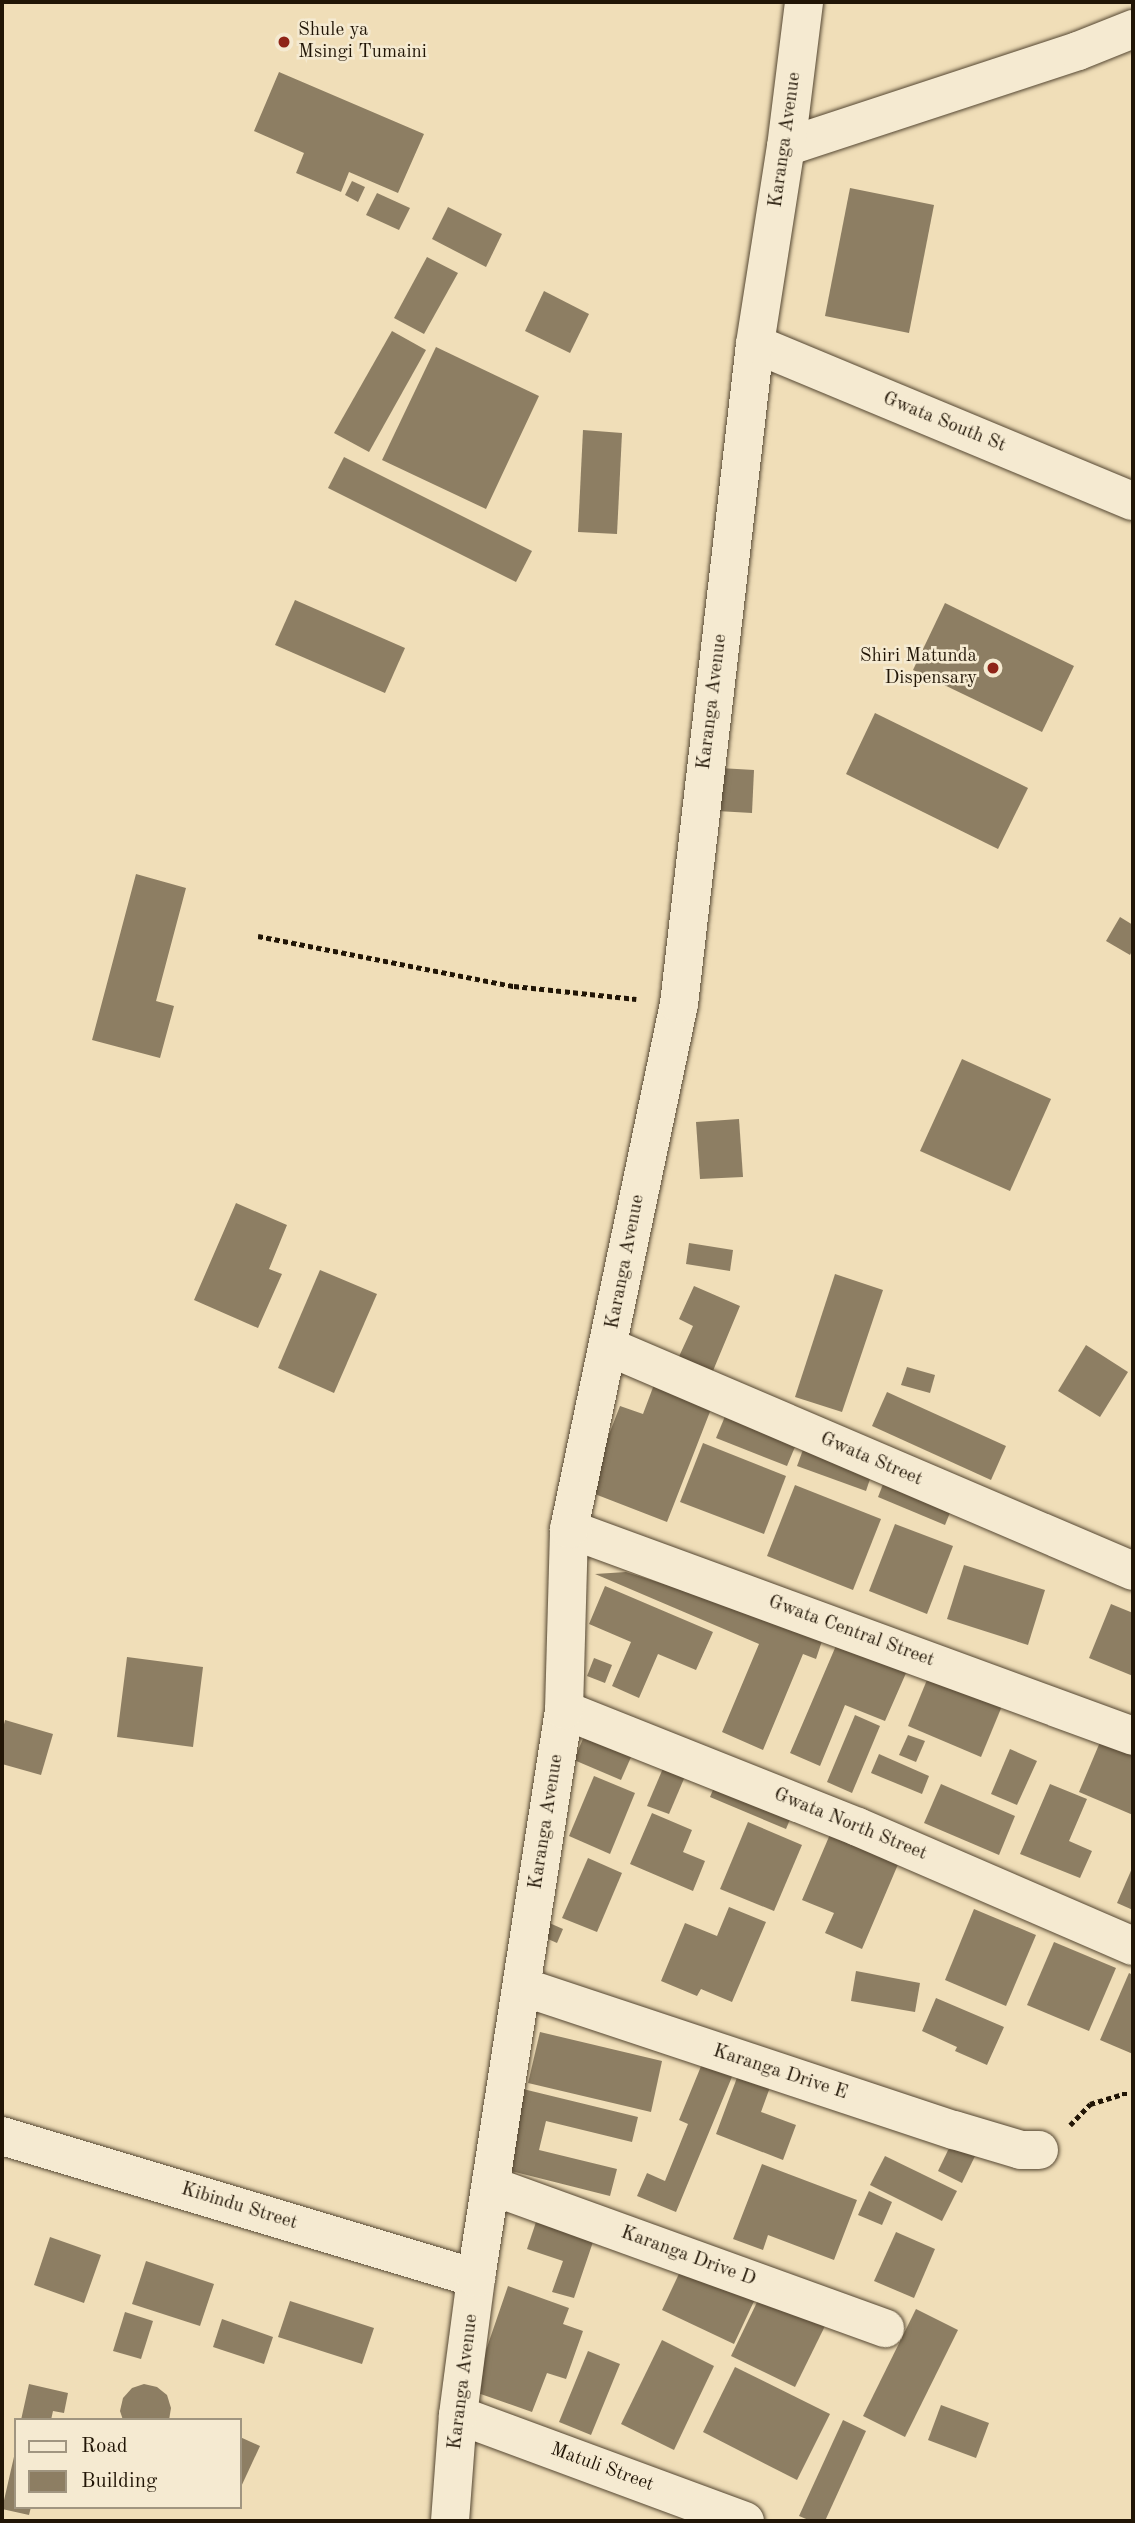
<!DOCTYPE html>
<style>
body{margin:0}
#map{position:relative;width:1135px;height:2523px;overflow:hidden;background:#f0deb8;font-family:"Old Standard TT",serif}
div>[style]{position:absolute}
.building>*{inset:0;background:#8d7e63}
.path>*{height:4.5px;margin-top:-2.25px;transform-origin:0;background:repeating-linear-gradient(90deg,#211506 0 5px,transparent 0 8.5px)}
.roads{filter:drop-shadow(0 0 2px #554732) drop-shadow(0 0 2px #554732)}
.minor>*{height:38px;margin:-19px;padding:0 19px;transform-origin:19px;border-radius:19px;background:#f5ead1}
.dots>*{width:19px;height:19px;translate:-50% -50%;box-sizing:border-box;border:4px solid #f5ead1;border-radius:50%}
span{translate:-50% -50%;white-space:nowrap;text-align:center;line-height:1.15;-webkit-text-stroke:5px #f5ead1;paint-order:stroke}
.poi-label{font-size:19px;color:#211506}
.left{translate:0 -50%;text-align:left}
.right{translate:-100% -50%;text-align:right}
.street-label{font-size:19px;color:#211506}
.frame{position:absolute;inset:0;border:4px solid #211506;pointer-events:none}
.legend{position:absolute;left:14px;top:2418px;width:228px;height:91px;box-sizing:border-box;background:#f5ead1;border:2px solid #a09580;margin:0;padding:9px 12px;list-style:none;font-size:21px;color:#211506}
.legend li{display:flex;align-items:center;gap:14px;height:35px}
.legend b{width:35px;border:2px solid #a09580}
</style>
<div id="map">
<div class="building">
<div style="clip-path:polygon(279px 72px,424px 134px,398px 193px,349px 172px,341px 192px,296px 173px,304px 153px,254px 131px)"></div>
<div style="clip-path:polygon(352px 181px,365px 187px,358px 202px,345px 195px)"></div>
<div style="clip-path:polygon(850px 188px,934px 205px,909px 333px,825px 316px)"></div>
<div style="clip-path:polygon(377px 193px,410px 208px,399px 230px,366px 215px)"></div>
<div style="clip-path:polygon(448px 207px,502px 234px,486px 267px,432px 239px)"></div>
<div style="clip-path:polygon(427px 257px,458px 273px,424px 334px,394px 318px)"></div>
<div style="clip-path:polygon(544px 291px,589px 314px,570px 353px,525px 331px)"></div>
<div style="clip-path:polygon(392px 331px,426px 350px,369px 452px,334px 433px)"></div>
<div style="clip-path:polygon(436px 347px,539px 396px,486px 509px,382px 460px)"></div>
<div style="clip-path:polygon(583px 430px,622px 433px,617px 534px,578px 532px)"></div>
<div style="clip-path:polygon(344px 457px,532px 551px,516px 582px,328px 488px)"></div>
<div style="clip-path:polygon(295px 600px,405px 648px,385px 693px,275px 645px)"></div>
<div style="clip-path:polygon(945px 603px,1074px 666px,1042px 732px,913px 670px)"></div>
<div style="clip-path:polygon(875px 713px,1028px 788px,998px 849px,846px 774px)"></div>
<div style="clip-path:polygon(720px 768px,754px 770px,752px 813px,717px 811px)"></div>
<div style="clip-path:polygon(136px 874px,186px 888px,156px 1001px,174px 1006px,160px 1058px,92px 1040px)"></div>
<div style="clip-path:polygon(1120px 917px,1133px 925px,1133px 949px,1130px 955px,1106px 941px)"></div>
<div style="clip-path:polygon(962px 1059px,1051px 1099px,1010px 1191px,920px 1151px)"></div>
<div style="clip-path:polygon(739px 1119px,743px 1177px,700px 1179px,696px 1122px)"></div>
<div style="clip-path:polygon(236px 1203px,287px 1225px,269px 1269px,282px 1274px,258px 1328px,194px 1300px)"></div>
<div style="clip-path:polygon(689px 1243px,733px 1250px,730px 1271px,686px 1264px)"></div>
<div style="clip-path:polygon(320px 1270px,377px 1294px,334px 1393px,278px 1368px)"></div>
<div style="clip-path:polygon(835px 1274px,883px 1290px,842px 1412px,795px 1397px)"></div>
<div style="clip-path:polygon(694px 1286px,740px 1306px,710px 1378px,676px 1363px,693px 1326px,679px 1319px)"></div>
<div style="clip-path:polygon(1086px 1345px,1128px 1372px,1100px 1417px,1058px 1391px)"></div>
<div style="clip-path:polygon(907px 1367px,935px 1375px,930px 1393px,901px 1385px)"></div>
<div style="clip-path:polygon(655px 1382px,713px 1404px,667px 1522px,587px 1491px,620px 1406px,643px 1414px)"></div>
<div style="clip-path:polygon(887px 1392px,1006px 1446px,991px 1480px,872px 1426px)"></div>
<div style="clip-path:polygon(726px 1414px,797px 1442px,787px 1466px,716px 1438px)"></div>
<div style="clip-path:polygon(807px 1439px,875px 1464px,866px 1491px,797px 1466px)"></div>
<div style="clip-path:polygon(703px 1443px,786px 1476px,764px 1534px,680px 1502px)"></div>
<div style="clip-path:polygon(889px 1469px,956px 1498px,945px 1525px,878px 1497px)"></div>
<div style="clip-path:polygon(795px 1485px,881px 1519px,853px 1590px,767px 1556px)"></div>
<div style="clip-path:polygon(895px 1524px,953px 1546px,927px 1614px,869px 1591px)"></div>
<div style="clip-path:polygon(964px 1565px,1045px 1590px,1028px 1645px,947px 1619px)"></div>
<div style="clip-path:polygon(626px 1572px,824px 1635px,816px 1659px,803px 1654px,763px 1750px,722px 1732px,759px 1644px,595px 1574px)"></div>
<div style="clip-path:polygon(605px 1586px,713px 1632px,696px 1670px,658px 1654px,639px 1698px,612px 1686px,631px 1642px,589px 1624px)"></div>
<div style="clip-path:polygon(1111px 1604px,1133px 1613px,1133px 1676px,1089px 1658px)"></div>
<div style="clip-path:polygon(841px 1634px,910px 1664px,885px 1721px,845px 1705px,820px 1766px,790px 1753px)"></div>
<div style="clip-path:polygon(127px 1657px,203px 1667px,193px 1747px,117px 1737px)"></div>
<div style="clip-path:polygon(594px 1658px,612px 1665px,605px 1683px,587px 1676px)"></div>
<div style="clip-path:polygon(929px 1675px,1002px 1706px,981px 1757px,908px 1726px)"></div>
<div style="clip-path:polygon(855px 1715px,880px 1726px,852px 1793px,827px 1782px)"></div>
<div style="clip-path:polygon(5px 1720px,53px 1734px,41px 1775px,2px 1764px,2px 1733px)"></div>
<div style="clip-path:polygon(588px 1727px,635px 1748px,621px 1780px,574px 1760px)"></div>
<div style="clip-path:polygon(908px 1735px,925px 1741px,916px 1762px,899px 1755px)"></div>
<div style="clip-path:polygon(1103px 1735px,1133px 1748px,1133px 1815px,1079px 1792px)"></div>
<div style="clip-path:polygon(1010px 1749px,1037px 1761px,1017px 1805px,991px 1794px)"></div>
<div style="clip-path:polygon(879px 1754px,929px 1776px,922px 1794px,871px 1773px)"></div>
<div style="clip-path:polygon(667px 1759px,689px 1767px,669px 1814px,647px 1806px)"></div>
<div style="clip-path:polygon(594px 1776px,635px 1793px,610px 1854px,569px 1836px)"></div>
<div style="clip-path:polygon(718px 1778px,794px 1810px,786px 1829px,710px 1797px)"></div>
<div style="clip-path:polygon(941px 1784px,1015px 1816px,999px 1855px,924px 1823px)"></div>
<div style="clip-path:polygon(1050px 1784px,1087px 1799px,1069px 1841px,1092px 1851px,1080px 1878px,1020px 1854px)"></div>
<div style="clip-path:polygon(652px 1813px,692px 1830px,683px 1852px,705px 1861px,693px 1891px,630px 1864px)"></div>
<div style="clip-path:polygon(748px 1822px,802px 1845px,774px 1911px,720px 1889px)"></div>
<div style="clip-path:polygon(834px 1825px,902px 1855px,862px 1949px,825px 1933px,834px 1913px,802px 1900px)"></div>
<div style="clip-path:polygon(588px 1858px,622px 1873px,597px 1932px,562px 1918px)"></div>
<div style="clip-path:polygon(1133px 1866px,1133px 1910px,1117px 1903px)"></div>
<div style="clip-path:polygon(729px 1907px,766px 1922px,732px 2002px,701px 1989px,697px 1996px,661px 1981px,685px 1923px,717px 1936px)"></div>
<div style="clip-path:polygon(974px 1909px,1036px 1935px,1006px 2006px,945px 1980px)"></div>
<div style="clip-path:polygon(538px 1918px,563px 1929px,557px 1943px,532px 1932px)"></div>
<div style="clip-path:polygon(1054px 1942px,1116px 1968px,1089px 2031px,1027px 2005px)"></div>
<div style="clip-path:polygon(856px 1971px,920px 1983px,915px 2012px,851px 2001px)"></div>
<div style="clip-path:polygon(1129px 1973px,1133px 1975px,1133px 2054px,1100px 2040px)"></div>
<div style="clip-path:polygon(936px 1998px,1004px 2027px,987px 2065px,955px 2051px,957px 2047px,922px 2031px)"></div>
<div style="clip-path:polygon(540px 2032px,662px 2061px,651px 2112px,528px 2083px)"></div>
<div style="clip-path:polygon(704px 2059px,734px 2072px,676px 2212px,637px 2196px,647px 2173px,665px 2181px,688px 2124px,679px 2120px)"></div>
<div style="clip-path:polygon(741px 2067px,773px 2079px,761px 2112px,796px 2125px,783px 2160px,716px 2134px)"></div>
<div style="clip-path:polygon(523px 2089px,638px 2117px,632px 2142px,546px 2121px,539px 2150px,617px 2169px,610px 2196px,503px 2169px)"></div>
<div style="clip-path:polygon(952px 2142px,976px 2154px,962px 2183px,938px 2171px)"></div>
<div style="clip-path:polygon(885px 2156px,957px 2191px,942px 2221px,870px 2185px)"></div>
<div style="clip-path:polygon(762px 2164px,857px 2200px,834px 2260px,768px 2235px,763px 2250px,733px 2239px)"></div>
<div style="clip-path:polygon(869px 2191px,892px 2202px,882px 2225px,858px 2215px)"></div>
<div style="clip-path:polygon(539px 2213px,596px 2233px,574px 2298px,552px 2292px,563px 2261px,527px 2249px)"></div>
<div style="clip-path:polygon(896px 2232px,935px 2249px,914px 2298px,874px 2281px)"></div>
<div style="clip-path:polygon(50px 2237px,101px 2255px,84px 2303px,34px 2285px)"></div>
<div style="clip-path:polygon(146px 2261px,214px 2284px,200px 2326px,132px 2304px)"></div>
<div style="clip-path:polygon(684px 2263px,756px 2297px,734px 2344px,662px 2310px)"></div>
<div style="clip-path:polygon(508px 2286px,569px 2308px,563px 2324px,583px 2331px,566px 2379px,547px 2373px,532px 2412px,472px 2391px)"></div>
<div style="clip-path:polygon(760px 2296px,825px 2326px,795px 2387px,731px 2356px)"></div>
<div style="clip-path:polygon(290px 2301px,374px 2328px,362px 2364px,278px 2337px)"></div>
<div style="clip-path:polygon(916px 2309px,958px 2330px,905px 2437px,863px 2416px)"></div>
<div style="clip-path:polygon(125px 2312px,153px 2321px,141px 2359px,113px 2351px)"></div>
<div style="clip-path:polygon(222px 2319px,273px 2337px,264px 2364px,213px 2347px)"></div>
<div style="clip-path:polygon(662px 2340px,714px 2366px,674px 2450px,621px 2424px)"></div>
<div style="clip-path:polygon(588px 2351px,620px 2364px,591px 2435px,559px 2422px)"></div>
<div style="clip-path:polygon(735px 2367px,830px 2414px,797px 2480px,703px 2432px)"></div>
<div style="clip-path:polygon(29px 2384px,68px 2393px,64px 2413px,53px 2411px,51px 2420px,21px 2420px)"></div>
<div style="clip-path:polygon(144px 2384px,157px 2387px,167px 2395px,171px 2408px,169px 2420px,123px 2420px,120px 2411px,123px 2398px,132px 2388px)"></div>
<div style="clip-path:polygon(941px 2405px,989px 2423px,976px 2458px,928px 2440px)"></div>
<div style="clip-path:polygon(843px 2420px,866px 2431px,825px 2521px,811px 2521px,799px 2516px)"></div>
<div style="clip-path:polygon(240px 2437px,260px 2446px,240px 2489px)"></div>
<div style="clip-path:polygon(16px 2448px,16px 2507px,31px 2507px,29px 2515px,2px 2509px)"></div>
</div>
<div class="path">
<div style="left:258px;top:936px;width:261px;rotate:11.1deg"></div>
<div style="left:514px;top:986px;width:123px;rotate:6.1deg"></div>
<div style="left:1070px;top:2125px;width:29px;rotate:-46deg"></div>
<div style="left:1090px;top:2104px;width:34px;rotate:-17deg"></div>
<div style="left:1122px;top:2094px;width:11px"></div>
</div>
<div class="roads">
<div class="minor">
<div style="left:786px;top:147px;width:307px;rotate:-18.2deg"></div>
<div style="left:1078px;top:51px;width:59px;rotate:-21.8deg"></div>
<div style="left:755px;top:344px;width:409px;rotate:22.6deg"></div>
<div style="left:609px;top:1347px;width:570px;rotate:23.15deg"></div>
<div style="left:569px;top:1529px;width:601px;rotate:20.15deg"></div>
<div style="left:564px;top:1710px;width:316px;rotate:21.7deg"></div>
<div style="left:858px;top:1827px;width:300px;rotate:23.4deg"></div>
<div style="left:523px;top:1987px;width:454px;rotate:18.4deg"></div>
<div style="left:954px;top:2130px;width:70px;rotate:16.6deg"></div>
<div style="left:1021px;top:2150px;width:18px"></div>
<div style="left:2px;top:2136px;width:495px;rotate:16.7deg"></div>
<div style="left:492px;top:2186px;width:418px;rotate:19.9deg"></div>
<div style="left:458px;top:2415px;width:306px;rotate:20.3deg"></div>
<div style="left:450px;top:2521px;width:106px;rotate:-85.7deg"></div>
<div style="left:458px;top:2415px;width:138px;rotate:-82.5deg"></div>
<div style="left:476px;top:2278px;width:575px;rotate:-81.19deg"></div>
<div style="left:564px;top:1710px;width:181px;rotate:-88.4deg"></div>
<div style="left:569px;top:1529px;width:536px;rotate:-78.17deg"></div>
<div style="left:679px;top:1004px;width:664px;rotate:-83.43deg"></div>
<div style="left:755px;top:344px;width:199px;rotate:-81.1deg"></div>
<div style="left:786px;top:147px;width:146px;rotate:-82.9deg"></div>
</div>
</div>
<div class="dots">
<div style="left:284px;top:42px;background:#8f2418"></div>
<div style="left:993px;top:668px;background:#8f2418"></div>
</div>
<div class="poi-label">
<span class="left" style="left:298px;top:42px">Shule ya<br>Msingi Tumaini</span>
<span class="right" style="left:977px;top:668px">Shiri Matunda<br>Dispensary</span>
</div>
<div class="street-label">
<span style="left:786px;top:140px;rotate:-82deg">Karanga Avenue</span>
<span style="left:944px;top:423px;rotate:22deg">Gwata South St</span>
<span style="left:713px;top:702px;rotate:-83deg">Karanga Avenue</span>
<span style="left:626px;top:1262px;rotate:-79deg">Karanga Avenue</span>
<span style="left:871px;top:1460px;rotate:23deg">Gwata Street</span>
<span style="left:851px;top:1632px;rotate:20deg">Gwata Central Street</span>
<span style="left:547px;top:1822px;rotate:-81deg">Karanga Avenue</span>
<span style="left:850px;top:1825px;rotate:22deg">Gwata North Street</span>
<span style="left:780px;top:2073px;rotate:18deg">Karanga Drive E</span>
<span style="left:239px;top:2207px;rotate:17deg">Kibindu Street</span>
<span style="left:688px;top:2257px;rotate:20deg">Karanga Drive D</span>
<span style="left:464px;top:2382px;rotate:-83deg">Karanga Avenue</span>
<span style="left:602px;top:2468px;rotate:20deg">Matuli Street</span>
</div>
<div class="frame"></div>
<ul class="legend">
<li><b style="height:9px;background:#f5ead1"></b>Road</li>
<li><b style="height:19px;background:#8d7e63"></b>Building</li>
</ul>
</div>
